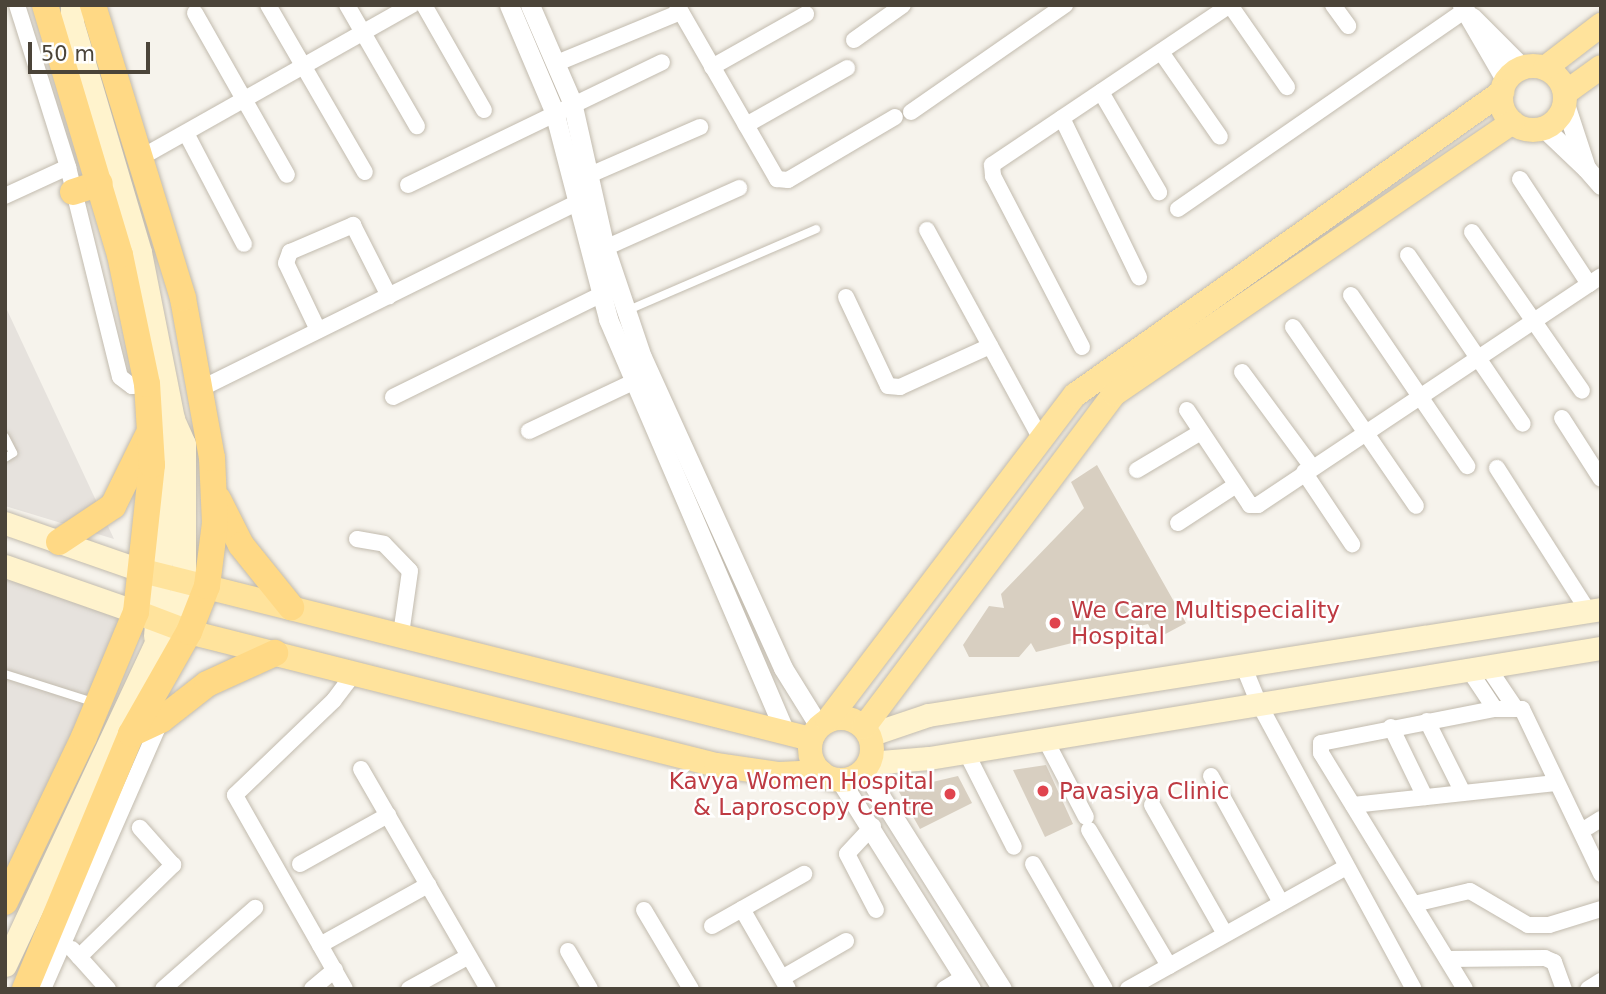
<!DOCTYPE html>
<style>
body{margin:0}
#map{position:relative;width:1606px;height:994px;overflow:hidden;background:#f6f3ec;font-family:"DejaVu Sans",sans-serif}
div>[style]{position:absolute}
.industrial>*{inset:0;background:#e6e2dd}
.building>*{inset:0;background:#d8cfc1}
.roads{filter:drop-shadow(0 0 2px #c2bbae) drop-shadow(0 0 2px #c2bbae)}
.service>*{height:8px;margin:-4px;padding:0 4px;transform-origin:4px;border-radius:4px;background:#fff}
.minor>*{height:16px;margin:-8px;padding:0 8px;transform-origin:8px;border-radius:8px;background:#fff}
.tertiary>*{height:19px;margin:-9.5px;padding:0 9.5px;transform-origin:9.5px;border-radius:9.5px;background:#fff}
.secondary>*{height:23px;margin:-11.5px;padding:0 11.5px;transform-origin:11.5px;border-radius:11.5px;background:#fff3cd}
.primary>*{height:24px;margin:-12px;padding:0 12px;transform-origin:12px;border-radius:12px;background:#ffe39c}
.primary>.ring{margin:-12px;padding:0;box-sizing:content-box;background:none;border:24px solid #ffe39c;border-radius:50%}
.trunk>*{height:26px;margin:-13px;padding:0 13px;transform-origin:13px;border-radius:13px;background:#ffd985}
.dots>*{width:19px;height:19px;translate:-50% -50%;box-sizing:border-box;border:4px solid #fff;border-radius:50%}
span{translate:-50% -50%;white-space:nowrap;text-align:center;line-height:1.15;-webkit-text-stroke:5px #fff;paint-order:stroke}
.health-label{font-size:23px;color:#be3a42}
.left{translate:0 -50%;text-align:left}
.right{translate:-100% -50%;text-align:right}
.frame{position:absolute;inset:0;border:7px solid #4b4439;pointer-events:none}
.scale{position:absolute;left:28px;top:42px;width:122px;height:32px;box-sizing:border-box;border:4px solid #4b4439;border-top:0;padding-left:9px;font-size:21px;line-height:24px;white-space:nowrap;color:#4b4439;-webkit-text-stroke:5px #fff;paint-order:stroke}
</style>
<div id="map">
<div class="industrial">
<div style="clip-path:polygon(7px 310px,114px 539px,5px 506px)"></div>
<div style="clip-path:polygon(5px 571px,126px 615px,5px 881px)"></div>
</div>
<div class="building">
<div style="clip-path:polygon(1097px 465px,1186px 623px,1156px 639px,1148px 624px,1036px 652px,1031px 643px,1019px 657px,969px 657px,963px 645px,989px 606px,1004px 608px,1001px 594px,1084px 508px,1071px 482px)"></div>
<div style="clip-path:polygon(1046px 765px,1073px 824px,1045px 837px,1013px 770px)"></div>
<div style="clip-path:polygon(958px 776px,972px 803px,920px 829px,898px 790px)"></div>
</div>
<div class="roads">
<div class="service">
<div style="left:626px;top:311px;width:207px;rotate:-23.3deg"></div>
<div style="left:5px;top:437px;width:18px;rotate:63deg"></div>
<div style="left:13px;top:453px;width:9px;rotate:148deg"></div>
<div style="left:5px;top:674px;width:96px;rotate:17.7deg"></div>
</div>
<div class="minor">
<div style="left:17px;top:5px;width:170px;rotate:72.5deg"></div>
<div style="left:68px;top:167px;width:216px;rotate:76.1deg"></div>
<div style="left:120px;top:377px;width:15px;rotate:37deg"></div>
<div style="left:132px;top:386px;width:15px;rotate:-8deg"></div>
<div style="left:268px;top:5px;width:193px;rotate:59.9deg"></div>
<div style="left:347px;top:5px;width:140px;rotate:60deg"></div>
<div style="left:424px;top:5px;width:121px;rotate:60.3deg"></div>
<div style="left:677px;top:5px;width:201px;rotate:60.1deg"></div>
<div style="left:777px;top:179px;width:11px;rotate:5deg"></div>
<div style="left:788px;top:180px;width:124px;rotate:-30.5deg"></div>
<div style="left:1230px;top:5px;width:100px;rotate:55.2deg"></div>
<div style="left:1333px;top:5px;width:26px;rotate:54deg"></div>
<div style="left:195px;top:13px;width:186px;rotate:60.4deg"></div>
<div style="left:854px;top:40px;width:60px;rotate:-35.5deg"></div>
<div style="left:1161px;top:52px;width:103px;rotate:55.2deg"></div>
<div style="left:557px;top:63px;width:134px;rotate:-22.4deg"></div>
<div style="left:712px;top:67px;width:108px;rotate:-29.4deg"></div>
<div style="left:1101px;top:92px;width:116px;rotate:59.9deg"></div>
<div style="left:911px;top:112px;width:188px;rotate:-34.8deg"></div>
<div style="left:1062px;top:118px;width:177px;rotate:64.2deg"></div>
<div style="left:746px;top:125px;width:116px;rotate:-29.4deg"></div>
<div style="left:186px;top:133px;width:125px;rotate:62.4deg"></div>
<div style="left:140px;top:158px;width:312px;rotate:-29.4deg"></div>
<div style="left:592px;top:174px;width:118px;rotate:-23.5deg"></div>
<div style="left:1520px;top:179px;width:126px;rotate:56.7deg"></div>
<div style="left:408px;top:185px;width:282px;rotate:-25.8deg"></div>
<div style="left:5px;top:196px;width:69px;rotate:-24.7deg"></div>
<div style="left:1178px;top:209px;width:349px;rotate:-34.7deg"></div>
<div style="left:927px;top:230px;width:234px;rotate:61.4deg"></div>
<div style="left:1472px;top:232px;width:193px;rotate:55.3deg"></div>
<div style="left:605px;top:248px;width:147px;rotate:-24.1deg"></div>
<div style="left:1408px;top:255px;width:204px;rotate:55.8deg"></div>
<div style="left:1351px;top:295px;width:207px;rotate:55.8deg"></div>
<div style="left:846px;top:297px;width:98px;rotate:64.7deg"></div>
<div style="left:888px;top:386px;width:12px;rotate:5deg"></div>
<div style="left:900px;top:387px;width:99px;rotate:-24.5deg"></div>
<div style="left:1293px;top:327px;width:217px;rotate:55.5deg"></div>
<div style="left:318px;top:330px;width:74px;rotate:-115.5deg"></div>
<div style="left:286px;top:263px;width:12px;rotate:-70deg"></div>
<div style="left:290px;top:252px;width:69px;rotate:-23.2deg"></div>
<div style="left:353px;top:225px;width:80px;rotate:63.1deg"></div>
<div style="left:1082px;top:347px;width:193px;rotate:-117.5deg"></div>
<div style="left:993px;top:176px;width:11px;rotate:-95deg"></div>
<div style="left:992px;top:165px;width:287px;rotate:-33.9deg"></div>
<div style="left:1242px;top:372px;width:118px;rotate:53.6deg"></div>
<div style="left:200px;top:389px;width:418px;rotate:-26.3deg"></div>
<div style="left:393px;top:397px;width:242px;rotate:-26.2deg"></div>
<div style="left:1187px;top:410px;width:114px;rotate:56.4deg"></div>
<div style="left:1250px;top:505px;width:8px"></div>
<div style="left:1258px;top:505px;width:412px;rotate:-33.7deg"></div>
<div style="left:1562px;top:418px;width:72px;rotate:57.4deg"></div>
<div style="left:529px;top:431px;width:127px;rotate:-25.2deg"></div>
<div style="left:1497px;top:468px;width:169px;rotate:57.5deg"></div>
<div style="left:1137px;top:470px;width:74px;rotate:-30.7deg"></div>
<div style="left:1304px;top:472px;width:87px;rotate:56.3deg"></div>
<div style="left:1178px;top:523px;width:69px;rotate:-33.2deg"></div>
<div style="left:357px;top:539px;width:27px;rotate:10deg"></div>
<div style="left:384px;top:544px;width:37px;rotate:46deg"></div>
<div style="left:410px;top:571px;width:64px;rotate:98.1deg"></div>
<div style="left:1243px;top:665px;width:42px;rotate:67.7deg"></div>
<div style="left:1259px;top:704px;width:324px;rotate:61.5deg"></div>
<div style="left:1487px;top:666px;width:48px;rotate:56deg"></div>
<div style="left:1469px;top:670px;width:47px;rotate:56.3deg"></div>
<div style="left:1427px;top:721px;width:80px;rotate:63.4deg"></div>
<div style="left:1391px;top:727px;width:78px;rotate:64.1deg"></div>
<div style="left:1045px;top:739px;width:88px;rotate:62.3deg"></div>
<div style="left:966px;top:752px;width:106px;rotate:63.2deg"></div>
<div style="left:361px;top:769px;width:254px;rotate:60deg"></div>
<div style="left:1211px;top:776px;width:145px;rotate:61.1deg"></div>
<div style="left:1152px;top:805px;width:148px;rotate:60.5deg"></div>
<div style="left:1353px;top:805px;width:204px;rotate:-6.2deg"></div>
<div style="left:873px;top:826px;width:38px;rotate:133deg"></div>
<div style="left:847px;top:854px;width:63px;rotate:62.6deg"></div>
<div style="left:1588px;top:827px;width:15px;rotate:-32deg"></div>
<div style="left:1089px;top:830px;width:158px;rotate:59.5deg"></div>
<div style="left:300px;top:864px;width:101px;rotate:-29.1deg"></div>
<div style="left:1033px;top:864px;width:144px;rotate:60.1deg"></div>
<div style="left:1414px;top:904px;width:57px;rotate:-13.1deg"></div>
<div style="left:1470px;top:891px;width:67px;rotate:30.4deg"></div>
<div style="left:1528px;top:925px;width:21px"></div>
<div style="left:1549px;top:925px;width:54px;rotate:-17.1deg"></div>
<div style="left:742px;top:909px;width:92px;rotate:60.1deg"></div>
<div style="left:644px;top:910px;width:92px;rotate:59.3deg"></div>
<div style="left:712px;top:926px;width:106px;rotate:-29.5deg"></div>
<div style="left:320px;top:945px;width:124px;rotate:-29.1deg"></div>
<div style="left:72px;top:949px;width:54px;rotate:48deg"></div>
<div style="left:568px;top:951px;width:44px;rotate:59.9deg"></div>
<div style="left:79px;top:957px;width:132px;rotate:-44.4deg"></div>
<div style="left:173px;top:865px;width:50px;rotate:-131.7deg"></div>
<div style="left:1447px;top:959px;width:98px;rotate:-0.6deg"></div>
<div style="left:1545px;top:958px;width:10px;rotate:24deg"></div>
<div style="left:1554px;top:962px;width:29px;rotate:70deg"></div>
<div style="left:782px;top:978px;width:74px;rotate:-30deg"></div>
<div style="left:43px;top:989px;width:294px;rotate:-66.3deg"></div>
<div style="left:163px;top:989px;width:123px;rotate:-41.4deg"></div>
<div style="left:312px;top:989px;width:30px;rotate:-40deg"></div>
<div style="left:345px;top:989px;width:223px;rotate:-119.6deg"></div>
<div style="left:235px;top:795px;width:137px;rotate:-43.8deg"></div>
<div style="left:334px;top:700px;width:34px;rotate:-53deg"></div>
<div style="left:409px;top:989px;width:68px;rotate:-28.8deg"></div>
<div style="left:944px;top:989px;width:23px;rotate:-31deg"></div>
<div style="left:1128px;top:989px;width:250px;rotate:-29.2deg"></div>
<div style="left:1465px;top:989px;width:276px;rotate:-121.4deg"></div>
<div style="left:1321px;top:753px;width:10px;rotate:-90deg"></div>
<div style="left:1321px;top:743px;width:177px;rotate:-11.1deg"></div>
<div style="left:1495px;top:709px;width:27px"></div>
<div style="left:1522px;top:709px;width:183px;rotate:64.4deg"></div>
<div style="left:1588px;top:989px;width:15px;rotate:-32deg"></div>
</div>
<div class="tertiary">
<div style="left:509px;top:5px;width:115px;rotate:67deg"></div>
<div style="left:554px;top:111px;width:215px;rotate:75.4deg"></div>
<div style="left:608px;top:319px;width:449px;rotate:66.8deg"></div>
<div style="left:530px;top:5px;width:106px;rotate:66.6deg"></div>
<div style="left:572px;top:102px;width:150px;rotate:77.3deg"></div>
<div style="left:605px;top:248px;width:115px;rotate:71.3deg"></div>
<div style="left:642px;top:357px;width:341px;rotate:65.6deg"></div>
<div style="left:783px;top:668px;width:68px;rotate:58.2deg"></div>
<div style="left:1462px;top:5px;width:88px;rotate:59.9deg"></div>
<div style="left:1472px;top:17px;width:72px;rotate:45deg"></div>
<div style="left:1565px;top:104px;width:67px;rotate:71.8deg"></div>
<div style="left:1586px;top:168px;width:23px;rotate:49deg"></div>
<div style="left:1544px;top:128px;width:58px;rotate:43.6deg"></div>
<div style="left:864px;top:770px;width:259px;rotate:57.8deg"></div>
<div style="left:840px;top:780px;width:247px;rotate:57.9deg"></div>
</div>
<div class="secondary">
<div style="left:5px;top:523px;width:146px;rotate:19.2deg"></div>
<div style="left:5px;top:566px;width:139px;rotate:19.3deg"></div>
<div style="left:155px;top:636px;width:218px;rotate:-85.3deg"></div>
<div style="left:869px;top:735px;width:62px;rotate:-18.7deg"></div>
<div style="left:928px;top:715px;width:681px;rotate:-8.95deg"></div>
<div style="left:869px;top:763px;width:60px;rotate:-4.8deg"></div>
<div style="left:929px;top:758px;width:681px;rotate:-9.3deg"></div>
<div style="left:5px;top:965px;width:356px;rotate:-64.9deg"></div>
<div style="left:156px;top:643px;width:24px;rotate:-45deg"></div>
<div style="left:173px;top:626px;width:46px;rotate:-76.3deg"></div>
<div style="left:184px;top:581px;width:137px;rotate:-90deg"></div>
<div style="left:184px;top:444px;width:27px;rotate:-114deg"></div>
<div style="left:173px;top:419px;width:170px;rotate:-101.2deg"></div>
<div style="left:140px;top:252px;width:239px;rotate:-106.5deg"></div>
<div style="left:72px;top:23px;width:18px;rotate:-90deg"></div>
</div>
<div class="primary">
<div class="ring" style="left:1501px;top:66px;width:40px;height:40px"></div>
<div style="left:1545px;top:68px;width:71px;rotate:-37.5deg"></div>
<div style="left:1565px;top:93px;width:44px;rotate:-35.8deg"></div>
<div style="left:143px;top:571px;width:689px;rotate:14.12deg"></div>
<div style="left:136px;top:612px;width:57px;rotate:20.7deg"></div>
<div style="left:189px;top:632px;width:544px;rotate:14.16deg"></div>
<div style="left:716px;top:765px;width:64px;rotate:8.1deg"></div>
<div style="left:779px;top:774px;width:42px;rotate:-2.7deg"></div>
<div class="ring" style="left:810px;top:718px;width:38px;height:38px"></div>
<div style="left:828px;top:720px;width:408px;rotate:-52.8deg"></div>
<div style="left:1075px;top:395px;width:524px;rotate:-35.36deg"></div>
<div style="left:864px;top:727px;width:416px;rotate:-53.1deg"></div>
<div style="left:1114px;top:394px;width:482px;rotate:-34.3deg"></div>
</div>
<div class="trunk">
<div style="left:73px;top:192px;width:28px;rotate:-18deg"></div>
<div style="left:218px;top:499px;width:51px;rotate:63.4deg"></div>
<div style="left:241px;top:545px;width:80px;rotate:51.1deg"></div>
<div style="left:59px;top:542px;width:65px;rotate:-33.7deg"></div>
<div style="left:113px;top:506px;width:77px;rotate:-63.8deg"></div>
<div style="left:131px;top:734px;width:33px;rotate:-25deg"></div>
<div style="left:161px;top:720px;width:58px;rotate:-38deg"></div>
<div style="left:207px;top:684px;width:75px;rotate:-24.5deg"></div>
<div style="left:5px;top:902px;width:183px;rotate:-64.4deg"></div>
<div style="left:84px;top:737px;width:135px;rotate:-67.4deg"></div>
<div style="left:136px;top:612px;width:148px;rotate:-83.8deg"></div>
<div style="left:152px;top:465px;width:81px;rotate:-93.5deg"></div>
<div style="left:147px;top:384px;width:132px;rotate:-101.8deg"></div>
<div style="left:120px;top:255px;width:261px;rotate:-106.7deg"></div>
<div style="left:25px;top:989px;width:276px;rotate:-67.4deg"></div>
<div style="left:131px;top:734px;width:117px;rotate:-60.4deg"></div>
<div style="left:189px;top:632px;width:49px;rotate:-68.6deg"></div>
<div style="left:207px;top:586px;width:64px;rotate:-82.8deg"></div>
<div style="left:215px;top:523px;width:65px;rotate:-92.6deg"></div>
<div style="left:212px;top:458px;width:163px;rotate:-100.3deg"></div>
<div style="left:183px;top:298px;width:307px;rotate:-107.1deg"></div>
</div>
</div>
<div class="dots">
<div style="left:1055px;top:623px;background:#e0444e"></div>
<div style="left:1043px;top:791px;background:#e0444e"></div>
<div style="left:950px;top:794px;background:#e0444e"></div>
</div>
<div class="health-label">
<span class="left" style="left:1071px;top:623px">We Care Multispeciality<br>Hospital</span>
<span class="right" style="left:934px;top:794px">Kavya Women Hospital<br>&amp; Laproscopy Centre</span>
<span class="left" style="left:1059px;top:791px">Pavasiya Clinic</span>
</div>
<div class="frame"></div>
<div class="scale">50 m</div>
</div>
